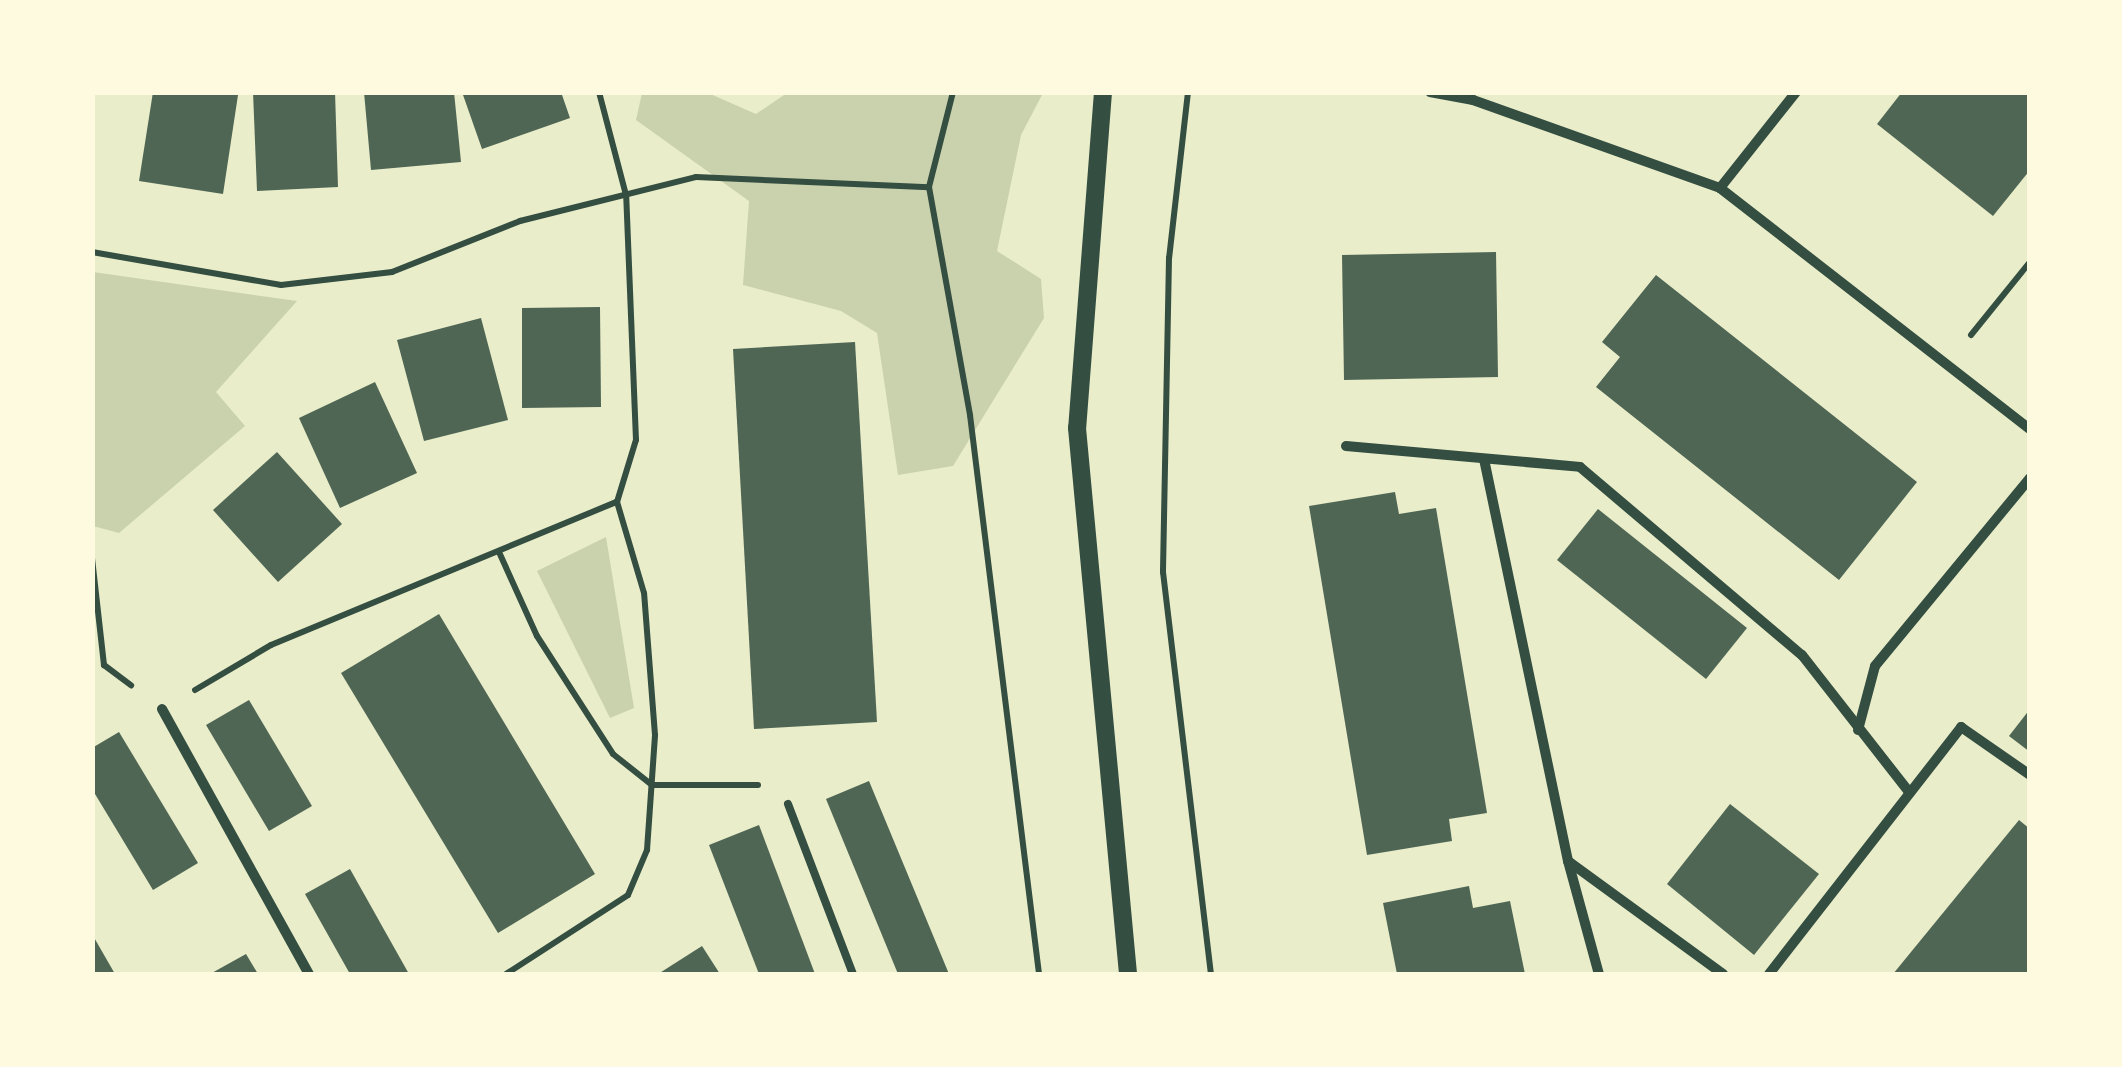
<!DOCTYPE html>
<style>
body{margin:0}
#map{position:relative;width:2122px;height:1067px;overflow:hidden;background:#e9edc9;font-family:"Roboto Condensed",sans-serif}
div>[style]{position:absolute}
.green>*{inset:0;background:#cad2ad}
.building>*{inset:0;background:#4f6655}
.path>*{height:6px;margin:-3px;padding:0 3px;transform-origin:3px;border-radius:3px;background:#344e41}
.service>*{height:8px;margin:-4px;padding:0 4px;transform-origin:4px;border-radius:4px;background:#344e41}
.minor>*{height:10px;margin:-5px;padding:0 5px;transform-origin:5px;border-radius:5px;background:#344e41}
.tertiary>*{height:18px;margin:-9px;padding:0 9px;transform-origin:9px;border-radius:9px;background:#344e41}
span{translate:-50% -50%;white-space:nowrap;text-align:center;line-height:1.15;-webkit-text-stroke:8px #fefae0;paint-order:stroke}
.frame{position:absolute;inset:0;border:95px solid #fefae0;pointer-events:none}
</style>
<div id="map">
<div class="green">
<div style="clip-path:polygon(642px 93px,708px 93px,756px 114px,787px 93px,1043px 93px,1021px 135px,997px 251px,1041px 279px,1044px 318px,953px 466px,898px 475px,877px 333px,841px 311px,743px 285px,749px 201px,636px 120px)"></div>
<div style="clip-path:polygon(93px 272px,297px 301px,216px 392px,245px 426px,119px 533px,93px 526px)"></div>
<div style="clip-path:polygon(606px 537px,634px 708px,610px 718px,537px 571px)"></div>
</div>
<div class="building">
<div style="clip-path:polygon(153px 92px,238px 95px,223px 194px,139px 181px)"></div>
<div style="clip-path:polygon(253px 92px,335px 92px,338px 187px,257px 191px)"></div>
<div style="clip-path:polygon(364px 92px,454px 92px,461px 162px,371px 170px)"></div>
<div style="clip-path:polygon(462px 92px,561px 92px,570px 118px,482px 149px)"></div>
<div style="clip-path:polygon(1902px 92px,2030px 92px,2030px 170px,1993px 216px,1877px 124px)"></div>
<div style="clip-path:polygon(1496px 252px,1498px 377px,1344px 380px,1342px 255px)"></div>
<div style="clip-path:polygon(1656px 275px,1917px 482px,1839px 580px,1596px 387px,1620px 357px,1602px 342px)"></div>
<div style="clip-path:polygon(600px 307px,601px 407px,522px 408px,522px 308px)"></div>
<div style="clip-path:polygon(481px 318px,508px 420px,424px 441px,397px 340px)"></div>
<div style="clip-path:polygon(855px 342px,877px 722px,754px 729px,733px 349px)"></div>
<div style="clip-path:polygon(375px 382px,417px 473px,340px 508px,299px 418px)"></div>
<div style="clip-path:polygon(277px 452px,342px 524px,278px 582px,213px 510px)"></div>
<div style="clip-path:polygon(1395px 492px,1399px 514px,1436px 508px,1487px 813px,1449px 819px,1452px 841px,1367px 855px,1309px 506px)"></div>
<div style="clip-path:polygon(1598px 509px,1747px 628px,1706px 679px,1557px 560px)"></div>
<div style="clip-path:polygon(439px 614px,595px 874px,498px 933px,341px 673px)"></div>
<div style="clip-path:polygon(249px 700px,312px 806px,269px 831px,206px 725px)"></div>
<div style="clip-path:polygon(2030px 709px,2030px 752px,2009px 736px)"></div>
<div style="clip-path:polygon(119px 732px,198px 863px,153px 890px,92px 789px,92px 748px)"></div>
<div style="clip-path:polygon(869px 781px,949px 974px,898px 974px,826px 799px)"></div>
<div style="clip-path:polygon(1730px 804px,1819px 874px,1754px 955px,1667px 884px)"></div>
<div style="clip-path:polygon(2019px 820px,2030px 829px,2030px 974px,1893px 974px)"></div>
<div style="clip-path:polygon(759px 825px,815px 974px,759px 974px,709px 845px)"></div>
<div style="clip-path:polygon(350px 869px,409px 974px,350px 974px,305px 894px)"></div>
<div style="clip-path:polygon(1469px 886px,1473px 908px,1510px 901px,1525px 974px,1397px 974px,1383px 903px)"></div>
<div style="clip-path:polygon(92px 934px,115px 974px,92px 974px)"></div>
<div style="clip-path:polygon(702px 946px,720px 974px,658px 974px)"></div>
<div style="clip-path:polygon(246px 954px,258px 974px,210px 974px)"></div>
</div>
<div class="path">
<div style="left:953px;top:92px;width:98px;rotate:104.2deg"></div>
<div style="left:929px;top:187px;width:232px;rotate:79.8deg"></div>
<div style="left:970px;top:415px;width:563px;rotate:82.96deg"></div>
<div style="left:1188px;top:92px;width:167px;rotate:96.5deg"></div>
<div style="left:1169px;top:258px;width:314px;rotate:91.1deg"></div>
<div style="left:1163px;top:572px;width:405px;rotate:83.2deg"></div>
<div style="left:92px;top:252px;width:192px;rotate:9.9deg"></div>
<div style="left:281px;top:285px;width:112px;rotate:-6.7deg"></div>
<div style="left:392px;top:272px;width:138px;rotate:-21.7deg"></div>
<div style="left:520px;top:221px;width:181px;rotate:-14deg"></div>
<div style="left:696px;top:177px;width:233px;rotate:2.5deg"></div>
<div style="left:1971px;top:335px;width:94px;rotate:-51.1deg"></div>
<div style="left:499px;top:552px;width:92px;rotate:65.7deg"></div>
<div style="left:537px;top:636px;width:140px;rotate:57.2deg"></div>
<div style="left:613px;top:754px;width:50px;rotate:38.5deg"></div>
<div style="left:652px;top:785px;width:106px"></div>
<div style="left:92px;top:558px;width:108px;rotate:83.6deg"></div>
<div style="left:104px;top:665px;width:34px;rotate:37deg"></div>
<div style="left:195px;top:690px;width:88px;rotate:-30.6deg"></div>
<div style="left:271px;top:645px;width:374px;rotate:-22.5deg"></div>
<div style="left:617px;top:502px;width:65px;rotate:-73deg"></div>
<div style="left:636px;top:440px;width:245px;rotate:-92.3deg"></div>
<div style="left:626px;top:195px;width:106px;rotate:-104.7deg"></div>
<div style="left:506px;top:974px;width:145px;rotate:-32.9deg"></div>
<div style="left:628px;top:895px;width:49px;rotate:-67.1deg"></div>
<div style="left:647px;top:850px;width:115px;rotate:-86deg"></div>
<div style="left:655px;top:735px;width:142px;rotate:-94.4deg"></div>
<div style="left:644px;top:593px;width:95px;rotate:-106.5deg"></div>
</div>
<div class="service">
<div style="left:788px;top:804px;width:182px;rotate:69.1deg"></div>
</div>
<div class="minor">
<div style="left:1430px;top:92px;width:44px;rotate:10.5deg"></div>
<div style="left:1473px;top:100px;width:262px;rotate:19.6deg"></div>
<div style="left:1720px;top:188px;width:393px;rotate:37.9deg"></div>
<div style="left:1720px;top:188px;width:122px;rotate:-51.6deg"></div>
<div style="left:1346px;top:446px;width:235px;rotate:5.1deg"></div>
<div style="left:1580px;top:467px;width:291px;rotate:40.3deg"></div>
<div style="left:1802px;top:655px;width:175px;rotate:52deg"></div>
<div style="left:1484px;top:459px;width:411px;rotate:78.2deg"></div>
<div style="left:1568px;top:861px;width:117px;rotate:74.7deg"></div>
<div style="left:162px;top:709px;width:303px;rotate:61deg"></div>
<div style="left:1858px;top:730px;width:66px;rotate:-75.1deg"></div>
<div style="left:1875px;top:666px;width:244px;rotate:-50.5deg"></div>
<div style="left:1568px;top:861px;width:192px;rotate:36.1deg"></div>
<div style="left:1769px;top:974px;width:313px;rotate:-52.1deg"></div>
<div style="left:1961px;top:727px;width:84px;rotate:34.8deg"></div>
</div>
<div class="tertiary">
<div style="left:1103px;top:92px;width:337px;rotate:94.4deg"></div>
<div style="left:1077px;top:428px;width:548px;rotate:84.66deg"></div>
</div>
<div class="frame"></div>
</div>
